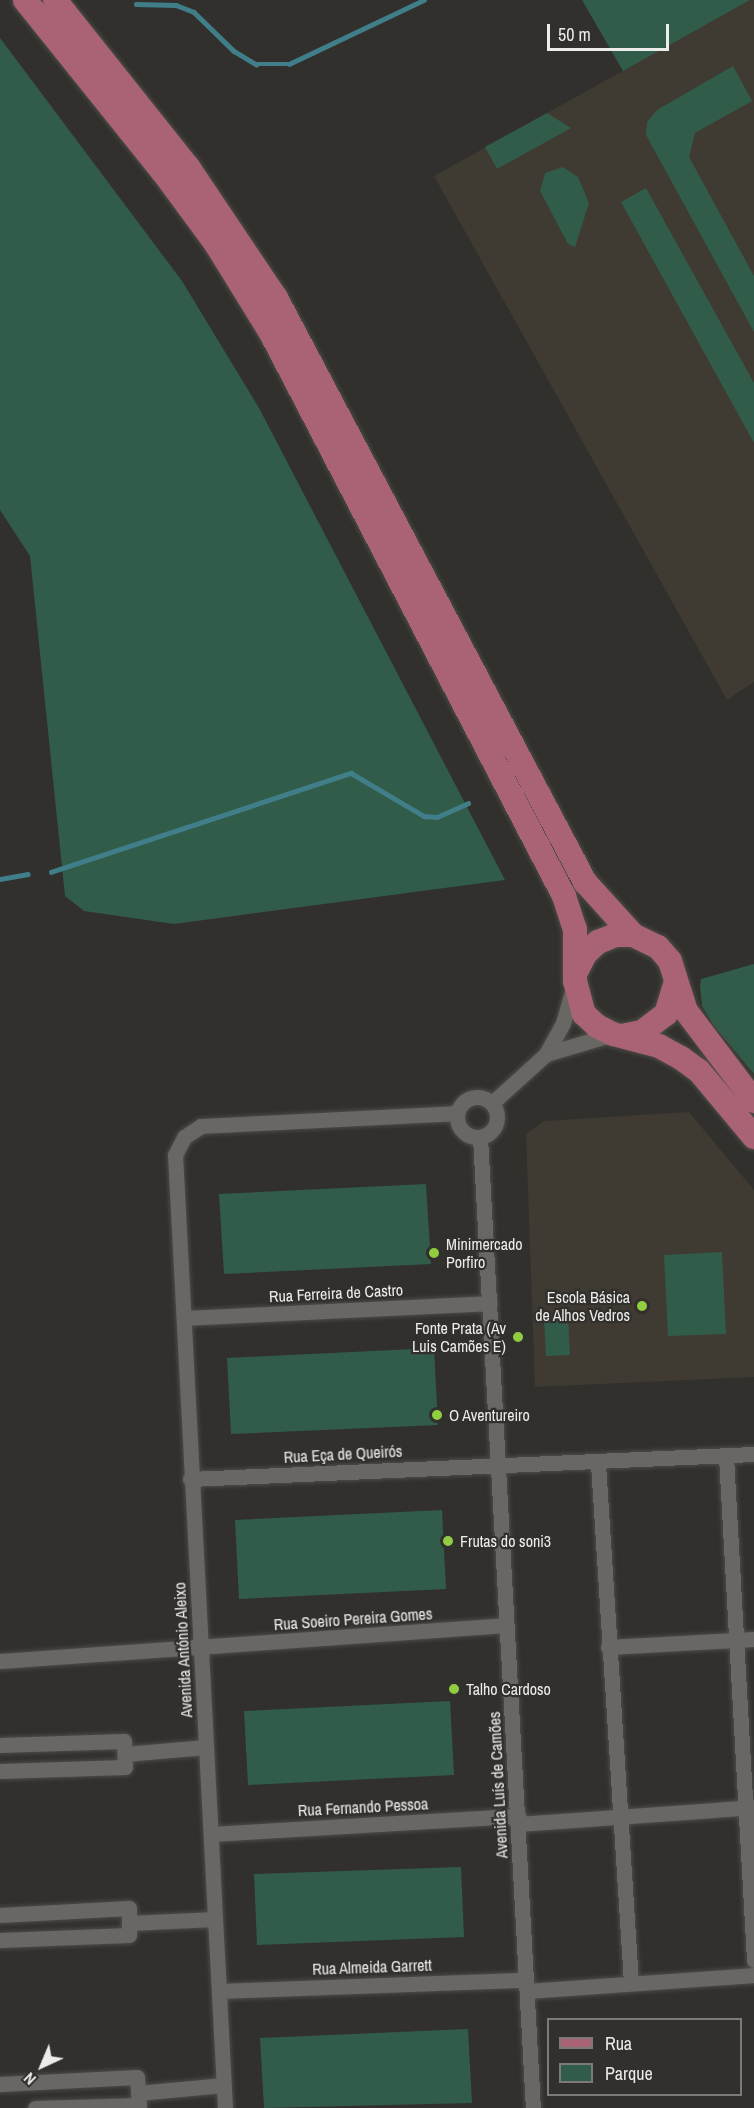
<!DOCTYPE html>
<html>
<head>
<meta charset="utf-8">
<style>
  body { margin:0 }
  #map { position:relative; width:754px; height:2108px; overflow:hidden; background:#31302d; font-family:"Archivo Narrow",sans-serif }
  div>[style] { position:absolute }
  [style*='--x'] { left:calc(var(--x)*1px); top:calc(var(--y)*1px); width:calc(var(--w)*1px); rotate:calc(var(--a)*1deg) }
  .built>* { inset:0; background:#3f3a32 }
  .green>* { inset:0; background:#325c4a }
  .stream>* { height:4.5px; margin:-2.25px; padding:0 2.25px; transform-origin:2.25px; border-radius:2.25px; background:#407e89 }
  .roads { filter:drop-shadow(0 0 2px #4c4b48) drop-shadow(0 0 2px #4c4b48) }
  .street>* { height:15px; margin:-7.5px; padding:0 7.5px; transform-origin:7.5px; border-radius:7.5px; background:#696764 }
  .street>.ring { margin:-7.5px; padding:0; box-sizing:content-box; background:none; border:15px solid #696764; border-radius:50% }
  .primary>* { height:24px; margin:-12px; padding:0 12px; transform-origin:12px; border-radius:12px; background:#a96374 }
  .dots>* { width:16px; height:16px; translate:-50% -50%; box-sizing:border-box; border:3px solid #31302d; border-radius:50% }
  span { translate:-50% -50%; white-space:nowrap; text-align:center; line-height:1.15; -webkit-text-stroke:4.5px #31302d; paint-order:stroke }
  .poi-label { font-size:16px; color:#edecea }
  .left { translate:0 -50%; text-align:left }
  .right { translate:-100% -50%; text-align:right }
  .street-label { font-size:16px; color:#edecea }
  .legend { position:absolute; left:547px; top:2018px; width:195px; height:78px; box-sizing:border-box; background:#31302d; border:2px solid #7c7b79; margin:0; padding:8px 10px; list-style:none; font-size:18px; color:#edecea }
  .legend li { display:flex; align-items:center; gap:12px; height:30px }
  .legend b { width:30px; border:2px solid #7c7b79 }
  .north { position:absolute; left:12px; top:2036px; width:60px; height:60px; -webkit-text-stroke:4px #31302d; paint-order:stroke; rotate:224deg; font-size:16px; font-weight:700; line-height:24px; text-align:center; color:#edecea }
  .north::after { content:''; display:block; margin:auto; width:21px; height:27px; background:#edecea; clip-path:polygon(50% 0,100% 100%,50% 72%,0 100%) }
  .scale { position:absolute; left:547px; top:24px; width:122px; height:27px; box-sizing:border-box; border:3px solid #edecea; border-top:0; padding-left:8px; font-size:18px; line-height:21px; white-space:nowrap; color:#edecea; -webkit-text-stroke:4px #31302d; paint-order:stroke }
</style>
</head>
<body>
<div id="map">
  <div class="built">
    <div style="clip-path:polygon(750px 0,754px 0,754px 682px,727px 700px,434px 176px)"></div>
    <div style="clip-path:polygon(689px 1112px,754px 1190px,754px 1377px,535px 1387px,526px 1134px,544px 1121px)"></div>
  </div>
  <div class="green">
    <div style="clip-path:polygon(582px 0,750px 0,623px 71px)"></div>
    <div style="clip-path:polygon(0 38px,182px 281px,259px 408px,505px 880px,174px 924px,84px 911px,65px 896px,30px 556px,0 510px)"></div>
    <div style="clip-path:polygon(733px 66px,752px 101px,695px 133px,689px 157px,754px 276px,754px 332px,646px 135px,647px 122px,657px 110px)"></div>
    <div style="clip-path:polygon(547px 113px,571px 128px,497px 169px,485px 147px)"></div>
    <div style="clip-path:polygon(563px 167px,578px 177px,589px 203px,575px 247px,568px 244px,540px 191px,545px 173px)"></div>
    <div style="clip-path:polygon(646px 188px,754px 383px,754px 443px,621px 202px)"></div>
    <div style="clip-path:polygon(754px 964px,754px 1074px,713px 1025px,702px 1006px,700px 986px,701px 979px)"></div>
    <div style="clip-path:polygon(426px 1184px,431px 1264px,224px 1274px,219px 1194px)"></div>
    <div style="clip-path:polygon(722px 1252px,726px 1334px,668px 1336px,664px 1255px)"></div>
    <div style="clip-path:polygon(568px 1318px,570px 1355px,546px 1356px,544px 1319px)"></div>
    <div style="clip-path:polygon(434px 1348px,438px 1425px,231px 1434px,227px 1358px)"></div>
    <div style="clip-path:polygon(442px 1510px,446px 1589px,239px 1599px,235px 1520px)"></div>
    <div style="clip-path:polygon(450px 1701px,454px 1775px,248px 1785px,244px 1711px)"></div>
    <div style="clip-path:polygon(461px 1867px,464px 1937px,257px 1945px,254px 1874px)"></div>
    <div style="clip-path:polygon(468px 2029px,472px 2103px,264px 2108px,260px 2038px)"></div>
  </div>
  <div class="stream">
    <div style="--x:136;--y:4;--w:40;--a:1.4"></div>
    <div style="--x:176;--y:5;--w:19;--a:21"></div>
    <div style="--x:194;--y:12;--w:56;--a:44.3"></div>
    <div style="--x:234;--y:51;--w:26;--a:31"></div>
    <div style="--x:256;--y:64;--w:33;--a:0"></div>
    <div style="--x:289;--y:64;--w:149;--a:-25.4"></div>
    <div style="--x:51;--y:872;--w:316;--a:-18.3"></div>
    <div style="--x:351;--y:773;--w:85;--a:30.5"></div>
    <div style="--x:424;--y:816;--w:13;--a:4"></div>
    <div style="--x:437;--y:817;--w:34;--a:-24"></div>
    <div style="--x:0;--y:879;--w:28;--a:-10"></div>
  </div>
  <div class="roads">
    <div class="street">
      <div style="--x:546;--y:1054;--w:35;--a:-61"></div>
      <div style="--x:563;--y:1023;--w:40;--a:-74"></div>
      <div class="ring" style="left:457px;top:1097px;width:25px;height:25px"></div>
      <div style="--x:492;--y:1103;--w:73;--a:-42.2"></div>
      <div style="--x:546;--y:1054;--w:70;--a:-16.6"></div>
      <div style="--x:480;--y:1137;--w:972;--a:86.88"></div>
      <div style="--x:184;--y:1318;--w:306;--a:-2.8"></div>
      <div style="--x:726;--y:1456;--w:505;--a:86.82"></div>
      <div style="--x:598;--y:1463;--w:521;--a:86.37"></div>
      <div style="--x:190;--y:1479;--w:565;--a:-2.54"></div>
      <div style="--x:608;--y:1647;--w:146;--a:-3.1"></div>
      <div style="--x:0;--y:1661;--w:508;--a:-4.06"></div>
      <div style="--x:0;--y:1745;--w:124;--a:-1.8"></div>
      <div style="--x:124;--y:1741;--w:26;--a:88"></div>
      <div style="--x:125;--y:1767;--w:125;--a:178.2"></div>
      <div style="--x:125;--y:1754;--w:81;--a:-4.9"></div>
      <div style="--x:518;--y:1824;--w:237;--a:-4.1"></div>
      <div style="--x:211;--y:1834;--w:308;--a:-3.4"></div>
      <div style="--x:0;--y:1915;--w:129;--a:-3.1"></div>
      <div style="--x:129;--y:1908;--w:27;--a:90"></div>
      <div style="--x:129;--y:1935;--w:129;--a:177.8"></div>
      <div style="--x:129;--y:1923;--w:86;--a:-2.7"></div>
      <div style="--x:219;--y:1991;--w:307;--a:-2.1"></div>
      <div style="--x:527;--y:1991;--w:228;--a:-4"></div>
      <div style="--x:0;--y:2084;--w:137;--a:-2.9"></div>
      <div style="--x:137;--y:2077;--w:28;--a:86"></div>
      <div style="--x:139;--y:2105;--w:104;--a:178.3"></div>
      <div style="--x:138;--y:2093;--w:86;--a:-5.3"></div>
      <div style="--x:225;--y:2108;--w:954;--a:-93"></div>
      <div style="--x:175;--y:1155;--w:20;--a:-63"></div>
      <div style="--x:184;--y:1137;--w:20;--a:-33"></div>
      <div style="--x:201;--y:1126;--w:256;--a:-2.9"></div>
    </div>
    <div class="primary">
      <div style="--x:25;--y:0;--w:221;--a:51.3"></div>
      <div style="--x:163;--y:172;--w:89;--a:53.6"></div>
      <div style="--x:216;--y:244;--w:105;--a:58.3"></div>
      <div style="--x:271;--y:333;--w:635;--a:62.51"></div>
      <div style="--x:564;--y:896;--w:35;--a:72"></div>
      <div style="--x:575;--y:929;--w:52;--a:90"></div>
      <div style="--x:575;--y:981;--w:34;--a:75"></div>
      <div style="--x:584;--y:1014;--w:18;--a:43"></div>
      <div style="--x:597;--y:1026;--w:18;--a:27"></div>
      <div style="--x:613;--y:1034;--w:48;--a:14.6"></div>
      <div style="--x:659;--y:1046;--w:25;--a:29"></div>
      <div style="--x:681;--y:1058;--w:22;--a:36"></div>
      <div style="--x:699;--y:1071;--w:86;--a:50.2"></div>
      <div style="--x:55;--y:0;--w:213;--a:51.5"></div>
      <div style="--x:188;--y:167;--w:158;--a:56.1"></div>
      <div style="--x:276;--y:298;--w:661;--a:62.12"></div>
      <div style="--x:585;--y:882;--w:72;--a:47.8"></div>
      <div style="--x:577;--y:970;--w:18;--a:-63"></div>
      <div style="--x:585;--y:954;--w:18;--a:-43"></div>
      <div style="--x:598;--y:942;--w:18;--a:-22"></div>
      <div style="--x:615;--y:935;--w:18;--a:0"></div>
      <div style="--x:633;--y:935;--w:28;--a:26"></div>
      <div style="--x:658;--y:947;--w:18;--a:49"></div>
      <div style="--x:670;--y:961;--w:52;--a:72.3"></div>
      <div style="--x:686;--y:1011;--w:113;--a:52.9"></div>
      <div style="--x:626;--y:1035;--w:16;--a:-11"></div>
      <div style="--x:642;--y:1032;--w:30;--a:-37"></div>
      <div style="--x:666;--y:1014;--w:30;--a:-73"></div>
    </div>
  </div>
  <div class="dots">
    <div style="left:434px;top:1253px;background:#91cd40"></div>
    <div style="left:642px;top:1306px;background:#91cd40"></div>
    <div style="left:518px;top:1337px;background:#91cd40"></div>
    <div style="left:437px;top:1415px;background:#91cd40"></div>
    <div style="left:448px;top:1541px;background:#91cd40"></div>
    <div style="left:454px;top:1689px;background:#91cd40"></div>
  </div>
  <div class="poi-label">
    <span class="left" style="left:446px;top:1253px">Minimercado<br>Porfiro</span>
    <span class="right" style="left:630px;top:1306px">Escola Básica<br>de Alhos Vedros</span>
    <span class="right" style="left:506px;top:1337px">Fonte Prata (Av<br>Luis Camões E)</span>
    <span class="left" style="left:449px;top:1415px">O Aventureiro</span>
    <span class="left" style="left:460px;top:1541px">Frutas do soni3</span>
    <span class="left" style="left:466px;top:1689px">Talho Cardoso</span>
  </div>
  <div class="street-label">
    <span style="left:336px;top:1293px;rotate:-3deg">Rua Ferreira de Castro</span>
    <span style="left:343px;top:1454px;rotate:-3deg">Rua Eça de Queirós</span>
    <span style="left:353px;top:1619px;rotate:-4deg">Rua Soeiro Pereira Gomes</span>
    <span style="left:183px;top:1650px;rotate:-93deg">Avenida António Aleixo</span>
    <span style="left:498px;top:1785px;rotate:-93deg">Avenida Luís de Camões</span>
    <span style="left:363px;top:1807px;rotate:-3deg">Rua Fernando Pessoa</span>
    <span style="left:372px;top:1967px;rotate:-2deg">Rua Almeida Garrett</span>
  </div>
  <ul class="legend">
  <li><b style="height:8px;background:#a96374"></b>Rua</li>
  <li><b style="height:16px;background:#325c4a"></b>Parque</li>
  </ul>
  <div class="north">N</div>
  <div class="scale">50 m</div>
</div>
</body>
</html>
